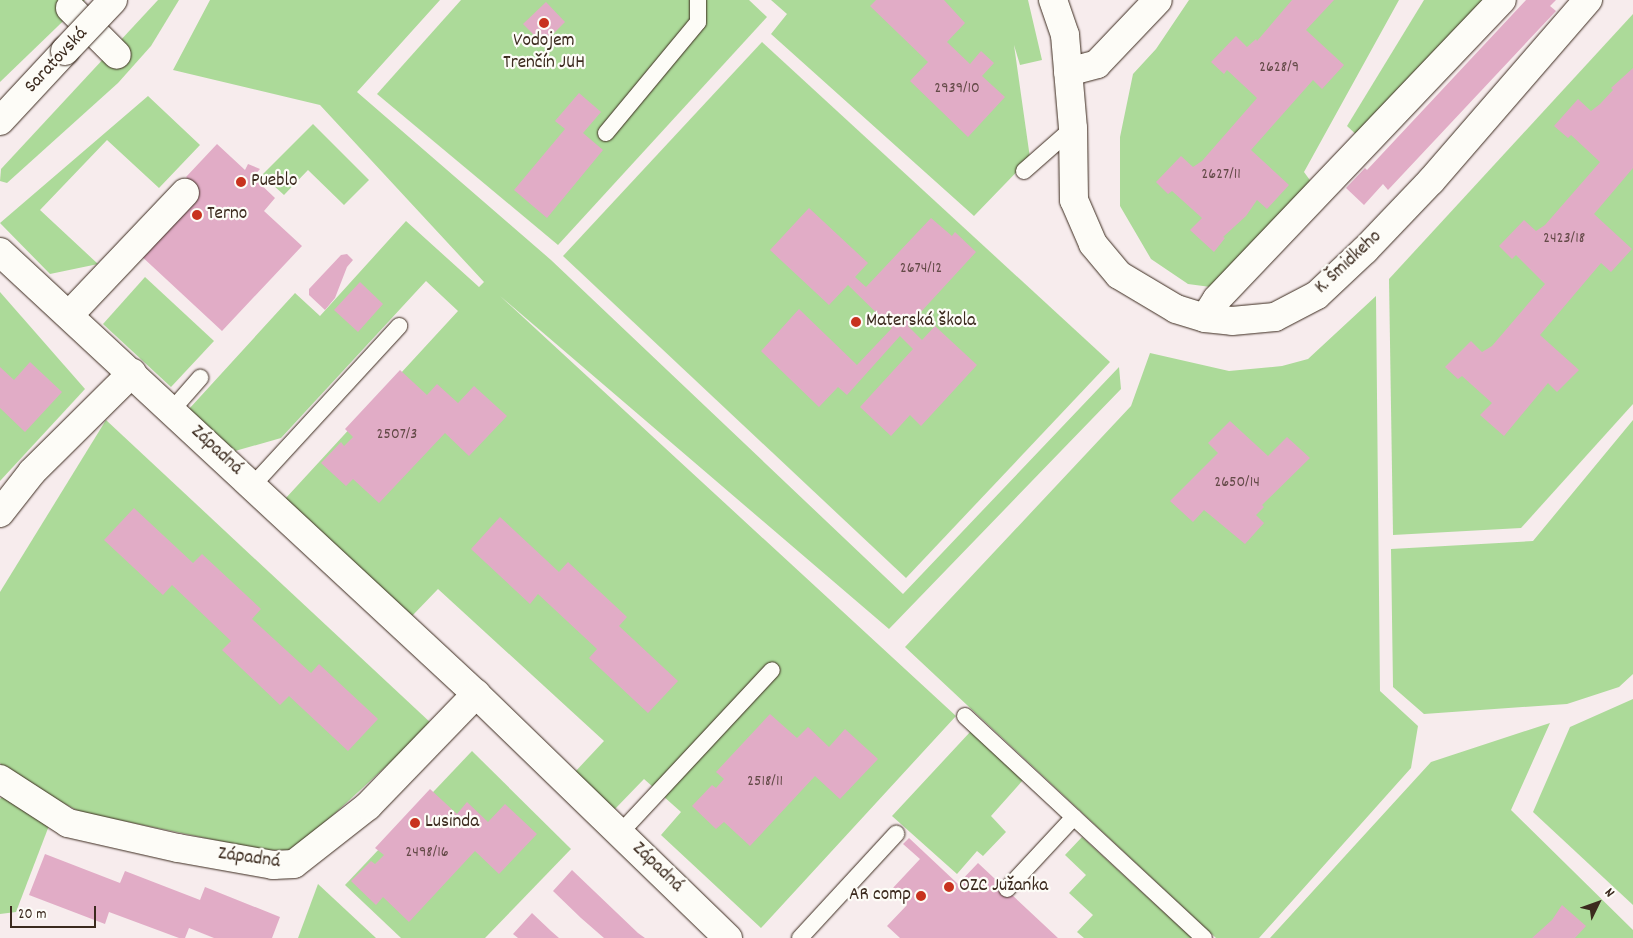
<!DOCTYPE html>
<html>
<head>
<meta charset="utf-8">
<style>
  body { margin:0 }
  #map { position:relative; width:1633px; height:938px; overflow:hidden; background:#f7eced; font-family:Dekko,sans-serif }
  div>[style] { position:absolute }
  [style*='--x'] { left:calc(var(--x)*1px); top:calc(var(--y)*1px); width:calc(var(--w)*1px); rotate:calc(var(--a)*1deg) }
  .green>* { inset:0; background:#acda99 }
  .building>* { inset:0; background:#e1acc6 }
  .roads { filter:drop-shadow(0 0 1px #3b2a1e) drop-shadow(0 0 1px #3b2a1e) }
  .lane>* { height:16px; margin:-8px; padding:0 8px; transform-origin:8px; border-radius:8px; background:#fdfcf7 }
  .street>* { height:28px; margin:-14px; padding:0 14px; transform-origin:14px; border-radius:14px; background:#fdfcf7 }
  .bridges { filter:drop-shadow(0 0 1px #3b2a1e) drop-shadow(0 0 1px #3b2a1e) }
  .street-bridge>* { height:28px; margin:-14px; padding:0 14px; transform-origin:14px; border-radius:14px; background:#fdfcf7 }
  .dots>* { width:14px; height:14px; translate:-50% -50%; box-sizing:border-box; border:2px solid #fdfcf7; border-radius:50% }
  span { translate:-50% -50%; white-space:nowrap; text-align:center; line-height:1.15; -webkit-text-stroke:4.5px #fdfcf7; paint-order:stroke }
  .number-label { font-size:16px; color:#644a48 }
  .number-label span { -webkit-text-stroke-width:0 }
  .poi-label { font-size:19px; color:#3b2a1e }
  .left { translate:0 -50%; text-align:left }
  .right { translate:-100% -50%; text-align:right }
  .street-label { font-size:19px; color:#3b2a1e }
  .north { position:absolute; left:1573px; top:878px; width:50px; height:50px; -webkit-text-stroke:4px #fdfcf7; paint-order:stroke; rotate:48deg; font-size:14px; font-weight:700; line-height:20px; text-align:center; color:#3b2a1e }
  .north::after { content:''; display:block; margin:auto; width:18px; height:22px; background:#3b2a1e; clip-path:polygon(50% 0,100% 100%,50% 72%,0 100%) }
  .scale { position:absolute; left:10px; top:906px; width:86px; height:22px; box-sizing:border-box; border:2px solid #3b2a1e; border-top:0; padding-left:6px; font-size:15px; line-height:18px; white-space:nowrap; color:#3b2a1e; -webkit-text-stroke:4px #fdfcf7; paint-order:stroke }
</style>
</head>
<body>
<div id="map">
  <div class="green">
    <div style="clip-path:polygon(0 0,85px 0,0 82px)"></div>
    <div style="clip-path:polygon(158px 0,179px 0,151px 46px,118px 83px,7px 183px,0 181px,1px 169px)"></div>
    <div style="clip-path:polygon(210px 0,440px 0,357px 92px,551px 260px,903px 594px,1119px 367px,1121px 389px,889px 629px,500px 296px,956px 716px,761px 928px,661px 835px,681px 812px,644px 779px,613px 811px,574px 773px,604px 741px,438px 589px,412px 616px,285px 499px,458px 311px,426px 281px,281px 438px,235px 451px,189px 409px,295px 293px,320px 316px,406px 221px,479px 287px,484px 282px,320px 105px,173px 70px)"></div>
    <div style="clip-path:polygon(461px 0,749px 0,767px 17px,558px 245px,377px 94px)"></div>
    <div style="clip-path:polygon(771px 0,1028px 0,1042px 60px,1020px 65px,1014px 45px,1030px 158px,974px 216px,771px 34px,787px 14px)"></div>
    <div style="clip-path:polygon(1189px 0,1399px 0,1304px 172px,1312px 183px,1218px 288px,1188px 284px,1151px 259px,1120px 206px,1120px 137px,1133px 74px,1156px 49px)"></div>
    <div style="clip-path:polygon(1424px 0,1495px 0,1360px 138px,1347px 126px)"></div>
    <div style="clip-path:polygon(1633px 14px,1633px 404px,1521px 528px,1393px 535px,1389px 279px)"></div>
    <div style="clip-path:polygon(762px 42px,1110px 362px,906px 578px,563px 256px)"></div>
    <div style="clip-path:polygon(148px 96px,200px 145px,159px 188px,107px 140px,40px 210px,98px 264px,50px 274px,0 223px)"></div>
    <div style="clip-path:polygon(313px 124px,369px 180px,344px 205px,308px 170px,284px 195px,262px 175px)"></div>
    <div style="clip-path:polygon(145px 277px,214px 341px,171px 387px,103px 324px)"></div>
    <div style="clip-path:polygon(0 292px,85px 389px,0 481px)"></div>
    <div style="clip-path:polygon(1376px 296px,1380px 691px,1418px 726px,1411px 768px,1259px 938px,1216px 938px,905px 647px,1131px 406px,1150px 353px,1229px 371px,1282px 366px,1308px 359px)"></div>
    <div style="clip-path:polygon(106px 420px,432px 724px,319px 828px,289px 850px,263px 850px,80px 812px,7px 773px,0 763px,0 592px)"></div>
    <div style="clip-path:polygon(1633px 420px,1633px 674px,1619px 687px,1567px 704px,1424px 714px,1393px 687px,1391px 549px,1533px 541px)"></div>
    <div style="clip-path:polygon(1633px 699px,1633px 905px,1533px 812px,1570px 727px)"></div>
    <div style="clip-path:polygon(1550px 723px,1511px 810px,1633px 930px,1633px 938px,1270px 938px,1431px 762px)"></div>
    <div style="clip-path:polygon(971px 731px,1023px 780px,991px 816px,1006px 832px,983px 856px,977px 851px,957px 874px,892px 816px)"></div>
    <div style="clip-path:polygon(472px 751px,571px 849px,485px 938px,401px 938px,345px 885px)"></div>
    <div style="clip-path:polygon(6px 793px,50px 823px,16px 912px,0 914px,0 799px)"></div>
    <div style="clip-path:polygon(1082px 837px,1192px 938px,1084px 938px,1077px 932px,1093px 915px,1069px 893px,1086px 875px,1065px 855px)"></div>
    <div style="clip-path:polygon(318px 884px,376px 938px,298px 938px)"></div>
  </div>
  <div class="building">
    <div style="clip-path:polygon(876px 0,944px 0,965px 23px,947px 42px,970px 64px,981px 51px,994px 63px,982px 76px,1005px 97px,968px 137px,910px 81px,928px 62px,870px 6px)"></div>
    <div style="clip-path:polygon(1292px 0,1334px 0,1306px 30px,1344px 65px,1322px 89px,1313px 80px,1251px 150px,1289px 185px,1267px 209px,1257px 200px,1246px 216px,1223px 237px,1225px 238px,1214px 252px,1190px 230px,1202px 218px,1172px 191px,1168px 194px,1156px 182px,1181px 156px,1193px 167px,1202px 161px,1257px 98px,1227px 70px,1224px 74px,1211px 62px,1236px 36px,1247px 47px,1256px 39px,1257px 41px)"></div>
    <div style="clip-path:polygon(1526px 0,1556px 0,1550px 6px,1556px 11px,1388px 190px,1383px 184px,1364px 205px,1346px 188px,1365px 168px,1367px 170px)"></div>
    <div style="clip-path:polygon(546px 2px,565px 22px,543px 44px,523px 24px)"></div>
    <div style="clip-path:polygon(1633px 68px,1633px 168px,1594px 214px,1632px 249px,1611px 272px,1601px 263px,1540px 335px,1579px 370px,1557px 392px,1548px 383px,1504px 436px,1480px 415px,1492px 403px,1462px 376px,1458px 379px,1445px 367px,1471px 341px,1482px 352px,1492px 346px,1545px 284px,1516px 255px,1512px 259px,1499px 246px,1524px 220px,1536px 231px,1545px 225px,1600px 162px,1571px 135px,1568px 138px,1554px 126px,1578px 99px,1591px 111px,1600px 104px,1613px 90px,1611px 88px)"></div>
    <div style="clip-path:polygon(579px 93px,601px 112px,583px 133px,603px 150px,547px 218px,514px 190px,565px 129px,555px 121px)"></div>
    <div style="clip-path:polygon(217px 144px,245px 170px,248px 164px,260px 169px,253px 177px,275px 198px,264px 211px,302px 246px,222px 331px,138px 253px,198px 188px,186px 177px)"></div>
    <div style="clip-path:polygon(809px 208px,868px 263px,855px 277px,866px 287px,931px 218px,952px 236px,955px 232px,976px 252px,908px 326px,922px 340px,935px 326px,977px 365px,921px 426px,910px 415px,891px 436px,860px 407px,913px 349px,900px 336px,847px 395px,838px 387px,819px 407px,761px 351px,799px 309px,857px 365px,892px 328px,848px 285px,829px 305px,770px 250px)"></div>
    <div style="clip-path:polygon(347px 254px,353px 260px,347px 267px,335px 298px,325px 310px,309px 295px,309px 289px,341px 255px)"></div>
    <div style="clip-path:polygon(360px 282px,383px 304px,358px 332px,334px 310px)"></div>
    <div style="clip-path:polygon(30px 362px,62px 392px,25px 432px,0 408px,0 367px,14px 380px)"></div>
    <div style="clip-path:polygon(400px 370px,427px 395px,437px 384px,458px 403px,474px 386px,507px 416px,469px 456px,445px 433px,379px 503px,353px 479px,346px 486px,321px 463px,341px 442px,344px 446px,353px 437px,345px 429px)"></div>
    <div style="clip-path:polygon(1230px 421px,1268px 456px,1287px 437px,1310px 458px,1262px 505px,1264px 507px,1256px 515px,1264px 523px,1245px 544px,1204px 510px,1193px 522px,1170px 501px,1218px 453px,1208px 443px)"></div>
    <div style="clip-path:polygon(134px 508px,193px 563px,202px 554px,261px 609px,252px 619px,311px 673px,319px 664px,378px 719px,348px 751px,289px 696px,280px 705px,222px 650px,231px 641px,172px 585px,163px 595px,104px 540px)"></div>
    <div style="clip-path:polygon(500px 517px,559px 572px,568px 562px,627px 617px,619px 626px,678px 681px,648px 713px,589px 658px,597px 649px,538px 594px,530px 604px,471px 549px)"></div>
    <div style="clip-path:polygon(770px 714px,797px 738px,808px 727px,829px 747px,845px 729px,878px 759px,840px 799px,815px 776px,750px 846px,724px 822px,716px 829px,692px 806px,712px 785px,716px 788px,724px 779px,716px 772px)"></div>
    <div style="clip-path:polygon(430px 789px,457px 814px,467px 802px,488px 822px,505px 804px,537px 834px,499px 874px,475px 851px,409px 922px,383px 897px,376px 905px,351px 881px,371px 861px,375px 864px,384px 855px,375px 848px)"></div>
    <div style="clip-path:polygon(909px 838px,958px 884px,978px 863px,1058px 938px,900px 938px,887px 926px,907px 905px,891px 890px,920px 859px,903px 844px)"></div>
    <div style="clip-path:polygon(45px 854px,120px 883px,125px 871px,200px 900px,205px 887px,280px 917px,272px 938px,214px 938px,189px 928px,185px 938px,179px 938px,109px 912px,105px 924px,29px 895px)"></div>
    <div style="clip-path:polygon(572px 870px,638px 933px,645px 938px,604px 938px,581px 918px,553px 891px)"></div>
    <div style="clip-path:polygon(1562px 905px,1586px 926px,1575px 938px,1532px 938px,1552px 920px)"></div>
    <div style="clip-path:polygon(532px 913px,551px 931px,559px 938px,518px 938px,513px 934px)"></div>
  </div>
  <div class="roads">
    <div class="lane">
      <div style="--x:606;--y:133;--w:144;--a:-50.3"></div>
      <div style="--x:698;--y:22;--w:22;--a:-90"></div>
      <div style="--x:1024;--y:171;--w:65;--a:-41.3"></div>
      <div style="--x:172;--y:410;--w:43;--a:-48.8"></div>
      <div style="--x:253;--y:485;--w:216;--a:-47.4"></div>
      <div style="--x:965;--y:716;--w:326;--a:42.9"></div>
      <div style="--x:621;--y:832;--w:221;--a:-47"></div>
      <div style="--x:1007;--y:889;--w:98;--a:-47.1"></div>
      <div style="--x:800;--y:938;--w:142;--a:-47.3"></div>
    </div>
    <div class="street">
      <div style="--x:1053;--y:0;--w:37;--a:71"></div>
      <div style="--x:1065;--y:35;--w:93;--a:85.1"></div>
      <div style="--x:1073;--y:128;--w:72;--a:89.2"></div>
      <div style="--x:1074;--y:200;--w:48;--a:66.6"></div>
      <div style="--x:1093;--y:244;--w:40;--a:50"></div>
      <div style="--x:1119;--y:275;--w:66;--a:30.8"></div>
      <div style="--x:1176;--y:309;--w:30;--a:17"></div>
      <div style="--x:1205;--y:318;--w:27;--a:6"></div>
      <div style="--x:1232;--y:321;--w:43;--a:-5.3"></div>
      <div style="--x:1275;--y:317;--w:47;--a:-27.6"></div>
      <div style="--x:1317;--y:295;--w:66;--a:-43.2"></div>
      <div style="--x:1365;--y:250;--w:95;--a:-46.3"></div>
      <div style="--x:1431;--y:181;--w:240;--a:-49.1"></div>
      <div style="--x:70;--y:8;--w:66;--a:45"></div>
      <div style="--x:1068;--y:72;--w:30;--a:-15"></div>
      <div style="--x:1097;--y:64;--w:88;--a:-46.4"></div>
      <div style="--x:0;--y:121;--w:96;--a:-47.1"></div>
      <div style="--x:0;--y:252;--w:650;--a:42.88"></div>
      <div style="--x:476;--y:694;--w:351;--a:44.1"></div>
      <div style="--x:70;--y:314;--w:167;--a:-46.5"></div>
      <div style="--x:1205;--y:318;--w:22;--a:-58"></div>
      <div style="--x:1217;--y:299;--w:413;--a:-46.4"></div>
      <div style="--x:0;--y:513;--w:52;--a:-52"></div>
      <div style="--x:32;--y:472;--w:141;--a:-44.7"></div>
      <div style="--x:0;--y:779;--w:81;--a:32.9"></div>
      <div style="--x:68;--y:823;--w:113;--a:12.8"></div>
      <div style="--x:178;--y:848;--w:97;--a:10.1"></div>
      <div style="--x:273;--y:865;--w:21;--a:-3"></div>
      <div style="--x:294;--y:864;--w:94;--a:-38.1"></div>
      <div style="--x:368;--y:806;--w:156;--a:-46"></div>
    </div>
  </div>
  <div class="bridges">
    <div class="street-bridge">
      <div style="--x:65;--y:51;--w:70;--a:-46.7"></div>
    </div>
  </div>
  <div class="dots">
    <div style="left:544px;top:23px;background:#c8321e"></div>
    <div style="left:241px;top:182px;background:#c8321e"></div>
    <div style="left:197px;top:215px;background:#c8321e"></div>
    <div style="left:856px;top:322px;background:#c8321e"></div>
    <div style="left:415px;top:823px;background:#c8321e"></div>
    <div style="left:949px;top:887px;background:#c8321e"></div>
    <div style="left:921px;top:896px;background:#c8321e"></div>
  </div>
  <div class="number-label">
    <span style="left:1279px;top:68px">2628/9</span>
    <span style="left:957px;top:89px">2939/10</span>
    <span style="left:1221px;top:175px">2627/11</span>
    <span style="left:1564px;top:239px">2423/18</span>
    <span style="left:921px;top:269px">2674/12</span>
    <span style="left:397px;top:435px">2507/3</span>
    <span style="left:1237px;top:483px">2650/14</span>
    <span style="left:765px;top:782px">2518/11</span>
    <span style="left:427px;top:853px">2498/16</span>
  </div>
  <div class="poi-label">
    <span style="left:544px;top:53px">Vodojem<br>Trenčín JUH</span>
    <span class="left" style="left:251px;top:182px">Pueblo</span>
    <span class="left" style="left:207px;top:215px">Terno</span>
    <span class="left" style="left:866px;top:322px">Materská škola</span>
    <span class="left" style="left:425px;top:823px">Lusinda</span>
    <span class="left" style="left:959px;top:887px">OZC Južanka</span>
    <span class="right" style="left:911px;top:896px">AR comp</span>
  </div>
  <div class="street-label">
    <span style="left:57px;top:61px;rotate:-47deg">Saratovská</span>
    <span style="left:1349px;top:263px;rotate:-43deg">K. Šmidkeho</span>
    <span style="left:216px;top:451px;rotate:43deg">Západná</span>
    <span style="left:249px;top:859px;rotate:8deg">Západná</span>
    <span style="left:657px;top:868px;rotate:44deg">Západná</span>
  </div>
  <div class="north">N</div>
  <div class="scale">20 m</div>
</div>
</body>
</html>
